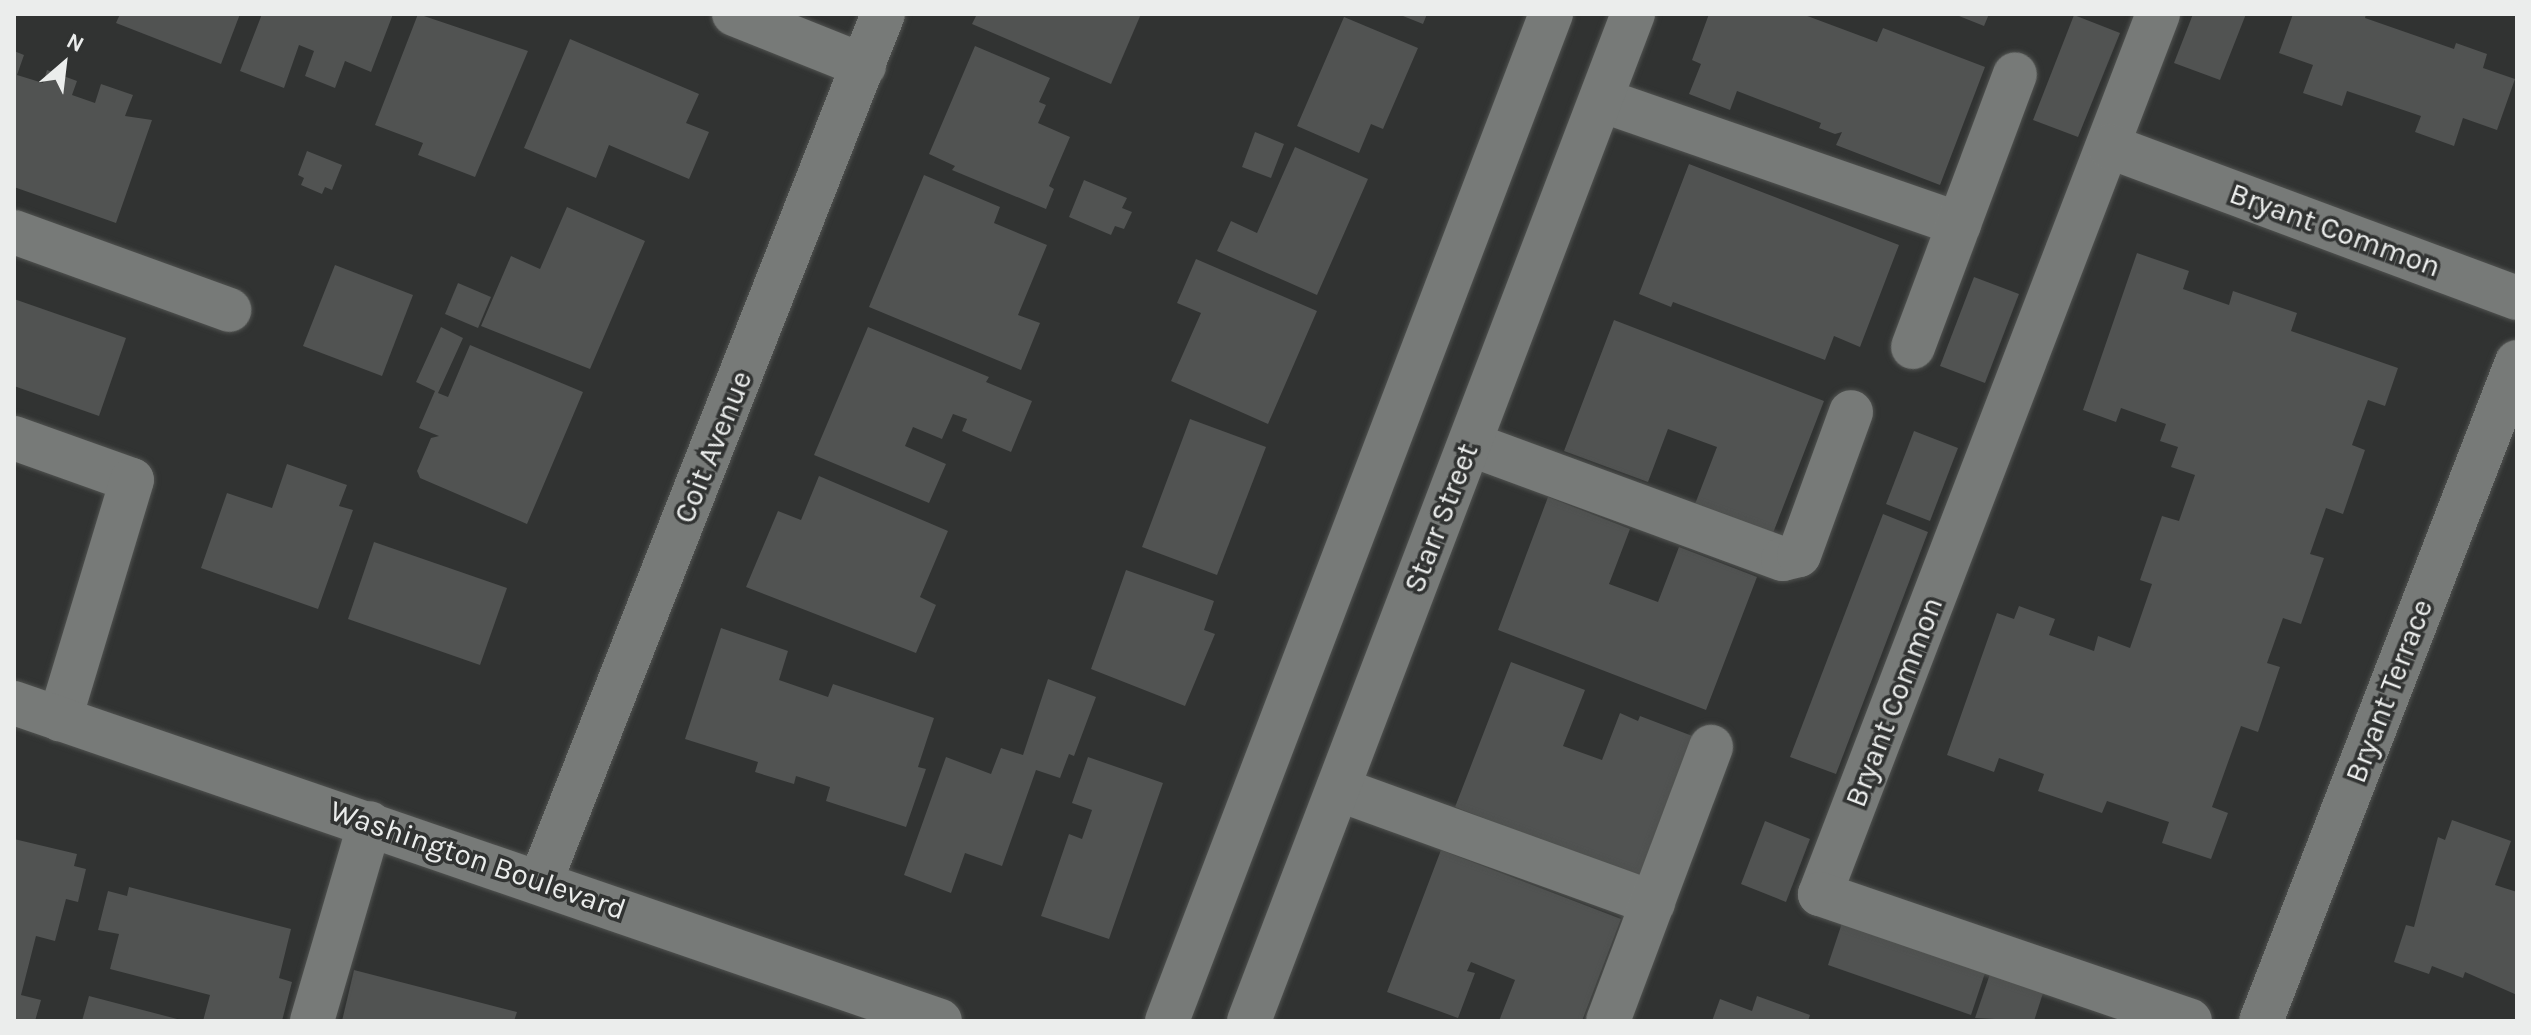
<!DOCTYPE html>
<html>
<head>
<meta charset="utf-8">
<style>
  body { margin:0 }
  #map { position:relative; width:2531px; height:1035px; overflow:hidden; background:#313332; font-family:Karla,sans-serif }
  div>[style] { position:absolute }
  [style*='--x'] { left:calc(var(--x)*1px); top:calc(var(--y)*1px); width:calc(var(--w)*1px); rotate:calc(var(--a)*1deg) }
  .building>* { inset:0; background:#515352 }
  .roads { filter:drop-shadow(0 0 2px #505250) drop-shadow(0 0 2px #505250) }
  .minor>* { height:44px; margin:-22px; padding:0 22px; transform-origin:22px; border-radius:22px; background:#777a78 }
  span { translate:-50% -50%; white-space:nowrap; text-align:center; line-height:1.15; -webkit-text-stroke:7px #313332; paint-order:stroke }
  .street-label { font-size:30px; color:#ebedec }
  .frame { position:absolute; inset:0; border:16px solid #ebedec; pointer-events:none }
  .north { position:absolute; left:24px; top:24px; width:80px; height:80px; -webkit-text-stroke:6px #313332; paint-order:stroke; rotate:28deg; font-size:22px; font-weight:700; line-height:32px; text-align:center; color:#ebedec }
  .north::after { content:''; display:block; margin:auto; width:28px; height:36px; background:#ebedec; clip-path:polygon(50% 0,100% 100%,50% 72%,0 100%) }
</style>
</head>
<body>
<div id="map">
  <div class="building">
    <div style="clip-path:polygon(120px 14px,240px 14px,221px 64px,116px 23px)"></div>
    <div style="clip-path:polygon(262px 14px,393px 14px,371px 72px,345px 61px,335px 88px,305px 76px,314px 51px,299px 45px,284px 88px,240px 71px)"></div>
    <div style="clip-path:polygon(418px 14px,528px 51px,475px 177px,418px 155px,423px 143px,375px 125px)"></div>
    <div style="clip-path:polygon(977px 14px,1141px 14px,1111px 84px,972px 24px)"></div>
    <div style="clip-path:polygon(1398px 14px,1427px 14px,1423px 24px)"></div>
    <div style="clip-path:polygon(1709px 14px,1802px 14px,1877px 42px,1883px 28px,1985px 67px,1940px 185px,1836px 145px,1842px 132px,1835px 134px,1819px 128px,1821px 123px,1737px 91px,1730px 110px,1689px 94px,1701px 64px,1692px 60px)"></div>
    <div style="clip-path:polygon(1954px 14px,1989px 14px,1984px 26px)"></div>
    <div style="clip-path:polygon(2193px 14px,2246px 14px,2220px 80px,2174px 63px)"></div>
    <div style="clip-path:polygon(2293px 14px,2366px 14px,2365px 18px,2454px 49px,2456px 43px,2487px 54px,2483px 68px,2515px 79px,2497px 130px,2463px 118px,2454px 146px,2415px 132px,2421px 116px,2347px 91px,2342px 106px,2303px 93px,2313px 65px,2279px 53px)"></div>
    <div style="clip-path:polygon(2074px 15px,2120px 33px,2078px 137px,2033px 120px)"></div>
    <div style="clip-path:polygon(1344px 17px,1418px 48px,1383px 129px,1371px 124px,1359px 153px,1297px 126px)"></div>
    <div style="clip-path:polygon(570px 39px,699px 94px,686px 123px,709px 132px,689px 179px,609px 145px,596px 178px,524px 148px)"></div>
    <div style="clip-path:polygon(975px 46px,1050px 78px,1039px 102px,1046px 105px,1038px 123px,1070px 137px,1049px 186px,1054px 189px,1046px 209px,952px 170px,955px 166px,929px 154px)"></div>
    <div style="clip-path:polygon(14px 51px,24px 55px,17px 75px,43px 83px,47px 70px,77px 81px,72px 95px,95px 103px,101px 84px,133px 95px,125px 116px,152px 120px,116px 223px,14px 187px)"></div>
    <div style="clip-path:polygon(1255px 132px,1284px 144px,1271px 178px,1242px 167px)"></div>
    <div style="clip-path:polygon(1295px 147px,1368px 179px,1317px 295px,1217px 251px,1231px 221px,1257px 233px)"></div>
    <div style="clip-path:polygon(307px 151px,342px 165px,332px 190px,325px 187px,322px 194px,301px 185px,304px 178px,298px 175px)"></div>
    <div style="clip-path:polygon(1689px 164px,1899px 245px,1860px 347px,1834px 336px,1825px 360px,1673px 302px,1671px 307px,1639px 294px)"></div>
    <div style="clip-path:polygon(924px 175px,1000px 207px,994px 223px,1047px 245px,1018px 315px,1040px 323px,1021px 370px,869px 307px)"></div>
    <div style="clip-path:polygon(1084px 180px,1127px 198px,1122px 208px,1132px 212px,1124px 229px,1115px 226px,1111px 235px,1069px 217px)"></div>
    <div style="clip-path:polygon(567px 207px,645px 241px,590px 369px,481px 326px,511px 256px,540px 269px)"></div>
    <div style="clip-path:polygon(2137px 253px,2189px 271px,2183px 289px,2229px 305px,2233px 291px,2297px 313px,2291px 331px,2398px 368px,2385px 406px,2368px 400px,2352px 445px,2365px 450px,2343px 514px,2326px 508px,2310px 554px,2324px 558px,2301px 624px,2283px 618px,2267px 663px,2280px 667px,2258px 732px,2241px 726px,2212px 807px,2228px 813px,2211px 859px,2162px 843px,2169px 822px,2107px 801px,2102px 813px,2038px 791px,2044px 774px,1999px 758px,1994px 772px,1947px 755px,1997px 613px,2014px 619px,2019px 606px,2055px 619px,2049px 635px,2094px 651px,2098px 636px,2130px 648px,2152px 584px,2140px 580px,2162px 516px,2179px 521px,2195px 475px,2171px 467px,2178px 447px,2160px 441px,2166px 424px,2121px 408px,2116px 422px,2083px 410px)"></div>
    <div style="clip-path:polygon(1196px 259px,1317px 311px,1268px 424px,1171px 381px,1201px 313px,1177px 303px)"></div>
    <div style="clip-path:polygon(335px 265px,413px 295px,382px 376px,303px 346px)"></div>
    <div style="clip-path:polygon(1974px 277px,2019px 294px,1985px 383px,1940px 366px)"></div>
    <div style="clip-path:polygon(458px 283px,491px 297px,478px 328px,445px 314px)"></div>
    <div style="clip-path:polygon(14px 299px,126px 338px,99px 416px,14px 386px)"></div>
    <div style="clip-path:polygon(1614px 320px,1824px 401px,1773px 533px,1695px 504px,1717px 447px,1668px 429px,1648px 482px,1564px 451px)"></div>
    <div style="clip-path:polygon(441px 327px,463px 338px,438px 393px,448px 397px,470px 345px,583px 392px,527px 524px,420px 478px,417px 471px,431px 438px,439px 436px,419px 428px,435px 391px,416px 382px)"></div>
    <div style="clip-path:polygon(868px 327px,989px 377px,986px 382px,1032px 401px,1011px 452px,962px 431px,967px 419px,953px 414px,942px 439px,913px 427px,905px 446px,946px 464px,929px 503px,814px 455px)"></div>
    <div style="clip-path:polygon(1190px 419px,1266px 447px,1217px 575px,1142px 547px)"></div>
    <div style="clip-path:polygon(1914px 431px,1958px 448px,1930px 521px,1886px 504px)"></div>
    <div style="clip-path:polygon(287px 464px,347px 485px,339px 506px,353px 510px,318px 609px,201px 568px,227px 493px,272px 508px)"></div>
    <div style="clip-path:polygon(819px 476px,948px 531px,920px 597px,936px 605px,916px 653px,746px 587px,778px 511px,801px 520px)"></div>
    <div style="clip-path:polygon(1548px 497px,1630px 529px,1609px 584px,1658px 602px,1679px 547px,1757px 577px,1706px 710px,1498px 630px)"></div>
    <div style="clip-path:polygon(1883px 514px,1928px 532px,1836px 774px,1790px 757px)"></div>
    <div style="clip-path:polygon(374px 542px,507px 588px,480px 665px,348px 619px)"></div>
    <div style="clip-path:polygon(1126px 570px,1214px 601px,1204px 630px,1215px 634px,1185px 706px,1091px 669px)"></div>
    <div style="clip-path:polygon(721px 628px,788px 651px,779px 680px,828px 697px,833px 684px,934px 718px,918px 767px,926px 769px,906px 827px,826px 801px,830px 787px,796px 776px,794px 784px,755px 772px,758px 762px,685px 739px)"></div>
    <div style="clip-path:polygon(1511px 662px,1585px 690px,1563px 746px,1602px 760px,1620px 713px,1638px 721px,1640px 716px,1695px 737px,1641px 879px,1455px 807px)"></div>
    <div style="clip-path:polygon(1048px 679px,1096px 697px,1074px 756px,1069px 754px,1060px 778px,1036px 770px,1002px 866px,965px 853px,951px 893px,904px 875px,946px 757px,991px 774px,1001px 748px,1023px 755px)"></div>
    <div style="clip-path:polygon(1088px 757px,1163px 783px,1109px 939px,1041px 916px,1069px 834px,1082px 839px,1092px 810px,1072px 803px)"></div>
    <div style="clip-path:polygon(2452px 820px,2511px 841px,2495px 885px,2517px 892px,2517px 995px,2465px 972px,2463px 978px,2432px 966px,2429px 974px,2394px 962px,2406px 925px,2414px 927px,2438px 837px,2445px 840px)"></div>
    <div style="clip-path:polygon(1765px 821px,1810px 839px,1786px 902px,1741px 884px)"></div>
    <div style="clip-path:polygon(14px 839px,77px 854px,74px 866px,86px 869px,78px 902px,66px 899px,55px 941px,36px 936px,21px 995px,41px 1000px,35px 1021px,14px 1021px)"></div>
    <div style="clip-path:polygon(1441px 850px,1621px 919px,1582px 1021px,1499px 1021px,1515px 980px,1471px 962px,1467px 971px,1475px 973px,1458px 1018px,1387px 992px)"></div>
    <div style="clip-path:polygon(129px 887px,291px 929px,279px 978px,292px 982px,282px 1021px,203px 1021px,210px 995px,110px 969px,119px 934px,98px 930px,108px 891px,127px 896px)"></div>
    <div style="clip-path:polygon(1842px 923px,1985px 973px,1971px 1015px,1828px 965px)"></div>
    <div style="clip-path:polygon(354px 970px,517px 1012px,514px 1021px,342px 1021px)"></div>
    <div style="clip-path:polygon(1990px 974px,2043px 993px,2034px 1021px,1975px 1018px)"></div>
    <div style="clip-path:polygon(89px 996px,181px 1020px,181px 1021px,82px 1021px)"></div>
    <div style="clip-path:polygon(1757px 996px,1810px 1015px,1808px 1021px,1712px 1021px,1720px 999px,1752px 1011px)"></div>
  </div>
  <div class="roads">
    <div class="minor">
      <div style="--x:734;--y:14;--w:140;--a:21.8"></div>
      <div style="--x:2158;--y:14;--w:943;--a:111.01"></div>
      <div style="--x:1820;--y:894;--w:391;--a:18.9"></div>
      <div style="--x:1601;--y:100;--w:379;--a:19.1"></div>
      <div style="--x:2108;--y:146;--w:436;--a:20.4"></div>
      <div style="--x:14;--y:232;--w:229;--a:19.9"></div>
      <div style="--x:1913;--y:347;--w:291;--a:-69.5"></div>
      <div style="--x:14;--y:438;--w:125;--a:19.6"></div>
      <div style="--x:132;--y:480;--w:250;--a:106.8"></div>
      <div style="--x:1470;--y:444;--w:333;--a:20.2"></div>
      <div style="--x:1783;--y:559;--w:16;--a:-14"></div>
      <div style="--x:1799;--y:555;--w:152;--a:-70"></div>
      <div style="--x:14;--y:703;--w:979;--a:18.95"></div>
      <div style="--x:1338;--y:789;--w:335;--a:19.9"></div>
      <div style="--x:541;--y:880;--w:931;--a:-68.45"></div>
      <div style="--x:312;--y:1021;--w:206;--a:-73.7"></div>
      <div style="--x:1167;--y:1021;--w:1078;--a:-69.13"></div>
      <div style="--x:1249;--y:1021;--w:1078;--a:-69.13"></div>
      <div style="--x:1608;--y:1021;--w:293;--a:-69.4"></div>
      <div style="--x:2261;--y:1021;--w:707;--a:-68.77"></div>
    </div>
  </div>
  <div class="street-label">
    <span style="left:2335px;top:230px;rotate:20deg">Bryant Common</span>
    <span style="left:713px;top:447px;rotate:-68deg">Coit Avenue</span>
    <span style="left:1441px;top:518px;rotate:-69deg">Starr Street</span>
    <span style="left:2389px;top:691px;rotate:-69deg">Bryant Terrace</span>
    <span style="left:1894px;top:702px;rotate:-69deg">Bryant Common</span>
    <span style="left:478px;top:860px;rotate:19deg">Washington Boulevard</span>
  </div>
  <div class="frame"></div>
  <div class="north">N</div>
</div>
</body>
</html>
